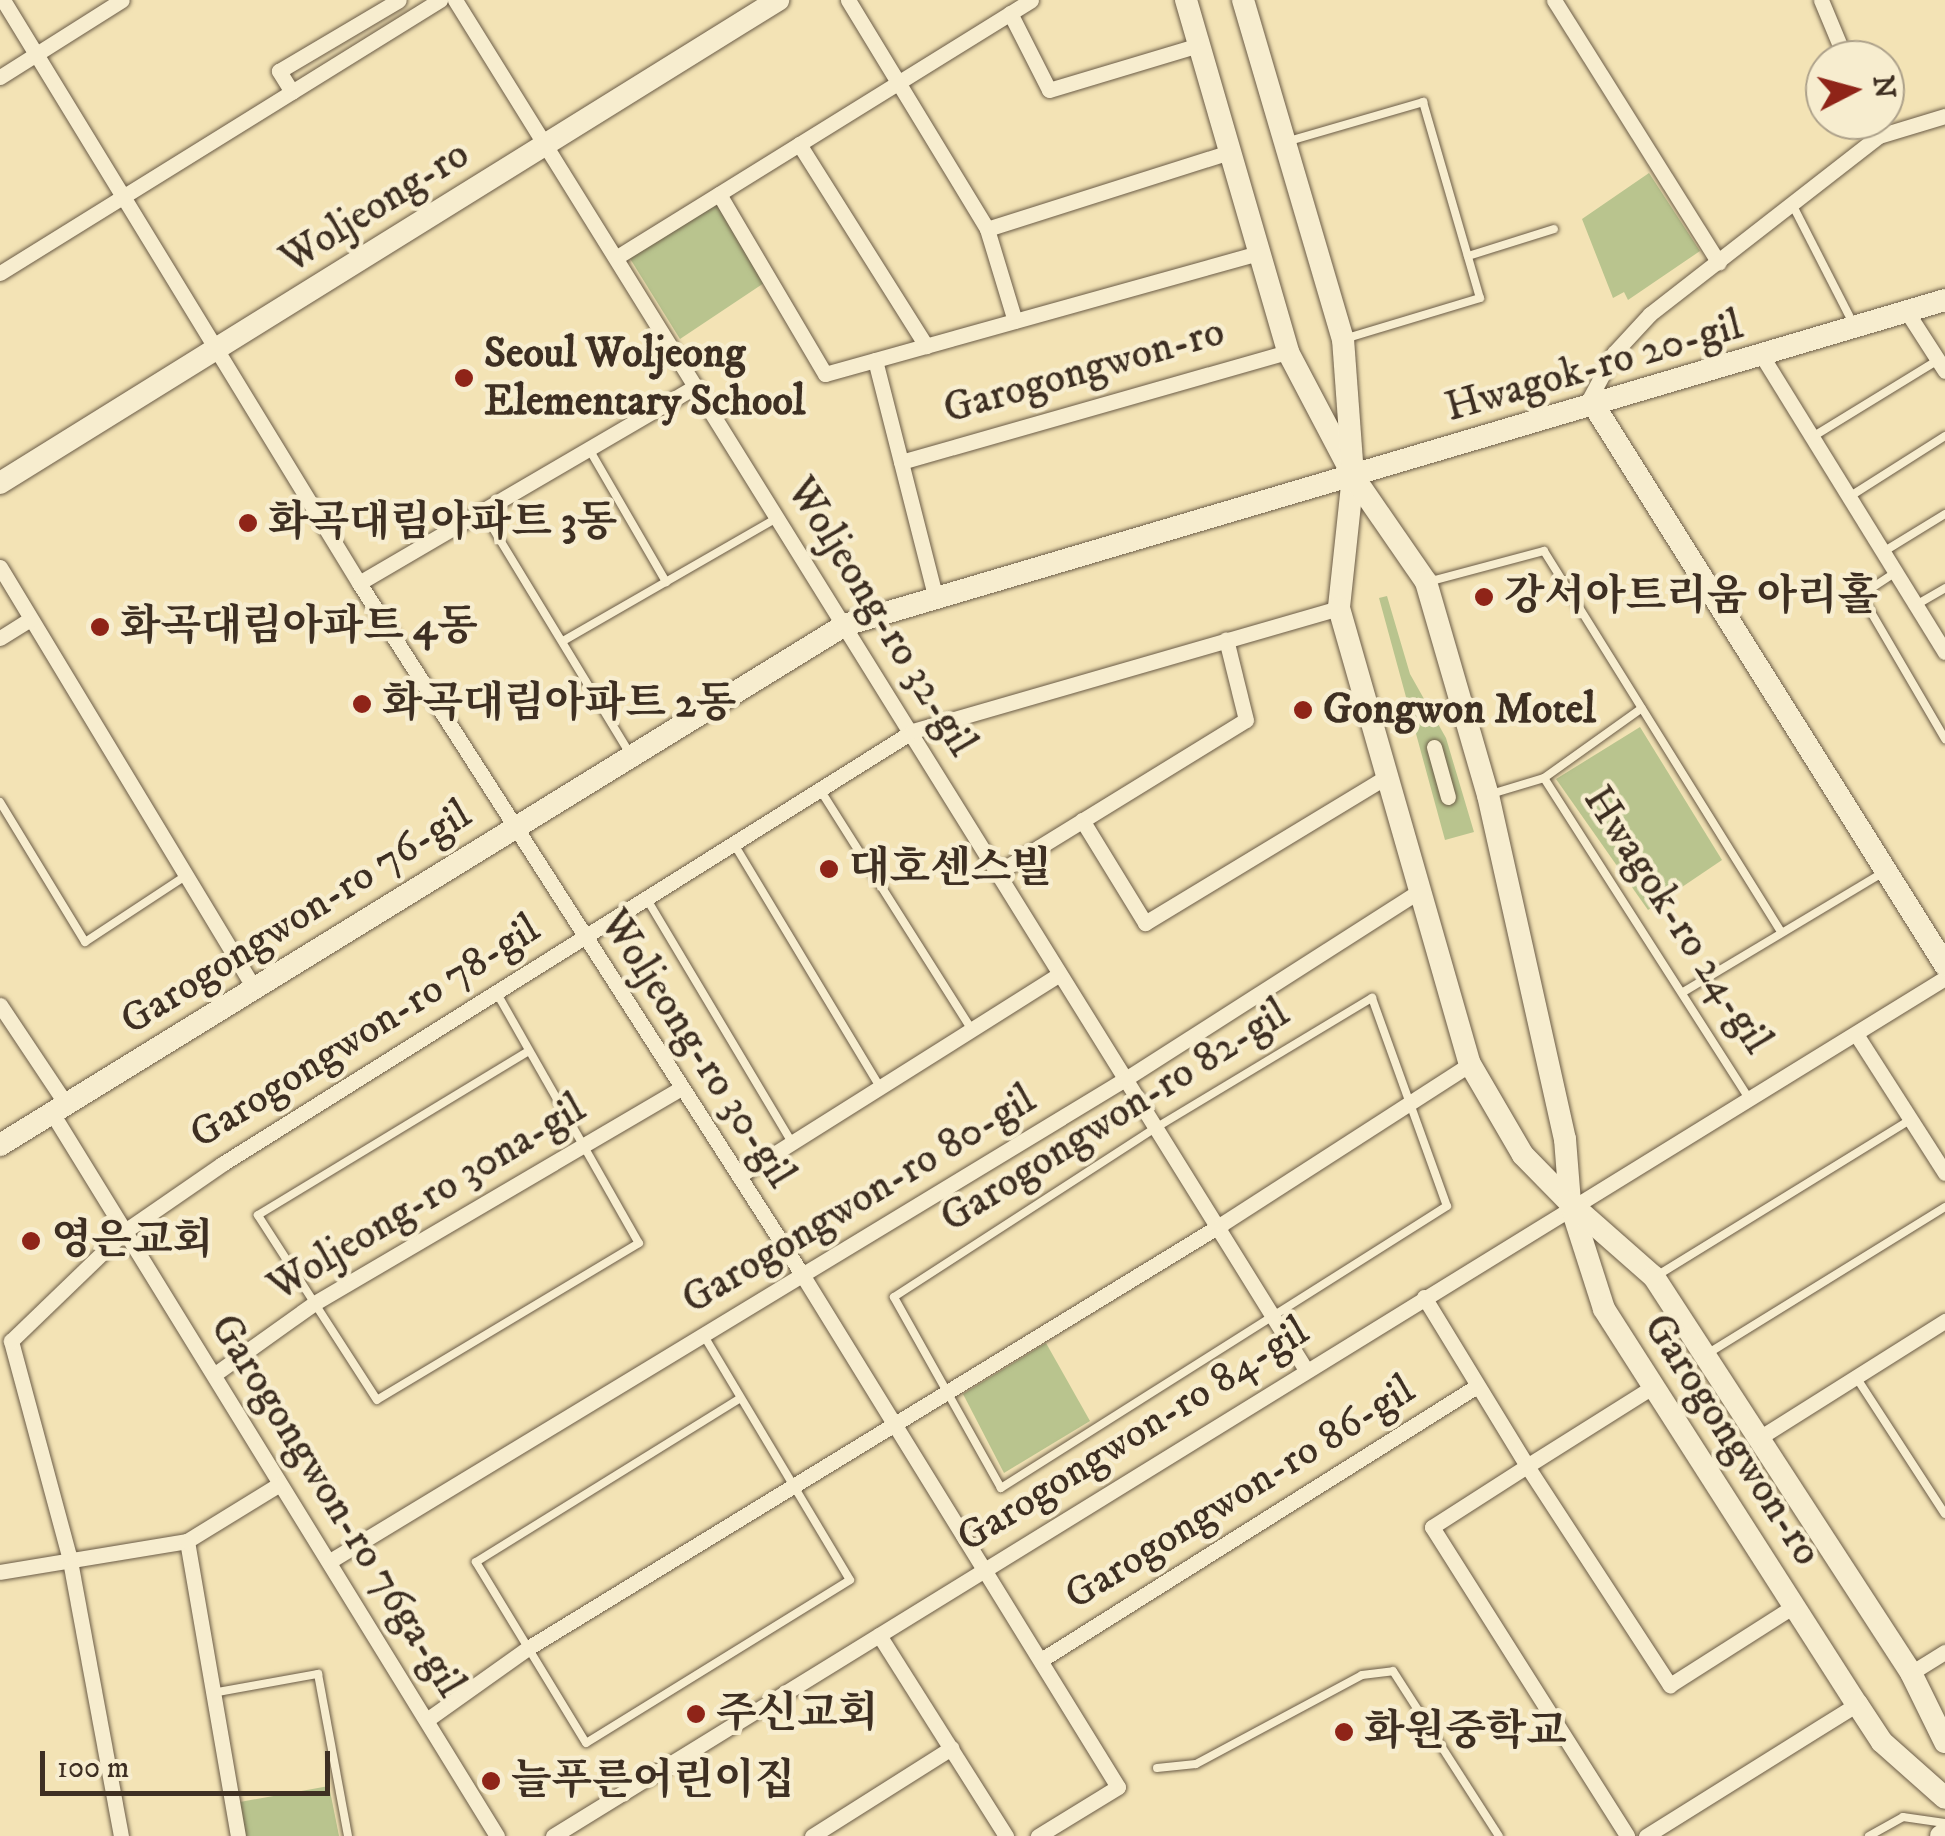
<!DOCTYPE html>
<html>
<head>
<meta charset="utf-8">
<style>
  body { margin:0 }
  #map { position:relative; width:1945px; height:1836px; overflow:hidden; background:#f3e3b5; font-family:"IM FELL DW Pica","Noto Serif KR",serif }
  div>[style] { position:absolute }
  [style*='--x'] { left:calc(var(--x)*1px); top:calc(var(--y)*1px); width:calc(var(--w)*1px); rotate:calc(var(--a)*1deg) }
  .green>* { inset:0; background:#b9c48e }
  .roads { filter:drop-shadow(0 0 2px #6b5c47) drop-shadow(0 0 2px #6b5c47) }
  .lane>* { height:8px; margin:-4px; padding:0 4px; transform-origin:4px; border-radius:4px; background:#f7edcf }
  .street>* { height:15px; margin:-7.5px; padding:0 7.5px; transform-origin:7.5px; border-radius:7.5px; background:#f7edcf }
  .secondary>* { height:22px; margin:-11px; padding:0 11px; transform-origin:11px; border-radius:11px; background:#f7edcf }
  .dots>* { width:28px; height:28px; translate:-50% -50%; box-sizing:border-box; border:5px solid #f7edcf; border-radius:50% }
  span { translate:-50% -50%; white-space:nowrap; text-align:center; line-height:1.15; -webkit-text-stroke:9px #f7edcf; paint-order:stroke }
  .street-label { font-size:42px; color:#3e2f22 }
  .poi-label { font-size:42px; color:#3e2f22; font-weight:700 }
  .left { translate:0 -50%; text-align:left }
  .north { position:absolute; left:1805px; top:40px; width:100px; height:100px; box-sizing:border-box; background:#f7edcf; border:2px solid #ada18a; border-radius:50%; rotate:84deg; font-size:28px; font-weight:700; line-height:40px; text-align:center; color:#3e2f22 }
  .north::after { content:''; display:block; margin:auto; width:35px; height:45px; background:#8f2418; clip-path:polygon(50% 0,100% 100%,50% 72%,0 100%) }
  .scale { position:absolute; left:40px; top:1751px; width:290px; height:45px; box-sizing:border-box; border:5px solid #3e2f22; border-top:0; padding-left:12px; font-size:30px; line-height:35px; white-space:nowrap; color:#3e2f22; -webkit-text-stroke:8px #f7edcf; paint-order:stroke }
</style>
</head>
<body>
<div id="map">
  <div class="green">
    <div style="clip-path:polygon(1649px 173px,1700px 251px,1628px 300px,1624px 292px,1613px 298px,1582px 219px)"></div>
    <div style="clip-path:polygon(715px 202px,764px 283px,680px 339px,629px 257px)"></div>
    <div style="clip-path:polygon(1387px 596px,1410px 674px,1446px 738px,1474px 832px,1445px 840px,1379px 598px)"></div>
    <div style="clip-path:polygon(1640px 727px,1722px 860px,1648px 910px,1556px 779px)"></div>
    <div style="clip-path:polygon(1046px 1343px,1090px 1421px,1004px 1473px,963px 1394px)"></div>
    <div style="clip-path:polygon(329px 1786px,339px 1836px,246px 1836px,240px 1802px)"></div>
  </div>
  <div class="roads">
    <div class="lane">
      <div style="--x:1289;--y:141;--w:140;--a:-16.2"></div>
      <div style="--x:1423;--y:102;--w:204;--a:73.8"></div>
      <div style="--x:1480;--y:298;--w:142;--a:163.2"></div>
      <div style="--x:1792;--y:204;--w:136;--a:62.9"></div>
      <div style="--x:1468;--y:256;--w:90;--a:-17.4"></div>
      <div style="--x:1814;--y:436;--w:145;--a:-31.5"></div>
      <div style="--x:589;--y:449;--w:154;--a:59.9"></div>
      <div style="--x:1849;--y:497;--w:114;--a:-32.4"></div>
      <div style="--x:483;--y:512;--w:281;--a:58.7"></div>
      <div style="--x:1883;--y:552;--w:73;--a:-31.5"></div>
      <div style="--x:1896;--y:572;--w:42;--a:146.7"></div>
      <div style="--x:1861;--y:595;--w:167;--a:59.7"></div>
      <div style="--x:1431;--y:581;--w:117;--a:-14.9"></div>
      <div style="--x:1544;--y:551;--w:446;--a:58.1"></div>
      <div style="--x:1916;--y:605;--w:34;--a:-30"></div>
      <div style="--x:563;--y:641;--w:247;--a:-29.9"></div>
      <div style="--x:1544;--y:778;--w:380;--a:57.4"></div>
      <div style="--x:819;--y:788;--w:286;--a:57.7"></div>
      <div style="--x:1491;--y:794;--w:55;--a:-16.8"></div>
      <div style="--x:1544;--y:778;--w:120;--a:-35.5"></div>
      <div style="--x:0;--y:802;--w:164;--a:58.7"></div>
      <div style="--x:85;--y:942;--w:118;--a:-33.3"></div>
      <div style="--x:734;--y:844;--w:280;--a:59"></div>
      <div style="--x:645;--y:896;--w:285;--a:59.2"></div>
      <div style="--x:495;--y:990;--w:291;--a:60.4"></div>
      <div style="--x:639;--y:1243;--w:305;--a:149.1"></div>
      <div style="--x:377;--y:1400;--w:220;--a:-122.8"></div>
      <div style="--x:258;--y:1215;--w:313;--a:-31.2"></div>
      <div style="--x:1685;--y:991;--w:230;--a:-30.9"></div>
      <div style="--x:1372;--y:998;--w:221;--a:70.2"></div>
      <div style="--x:1447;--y:1206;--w:528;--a:147.7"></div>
      <div style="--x:1001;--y:1488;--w:219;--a:-119.3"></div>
      <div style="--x:894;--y:1297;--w:313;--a:-32.9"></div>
      <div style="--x:1157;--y:1127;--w:251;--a:-31"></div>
      <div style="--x:1658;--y:1275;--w:296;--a:-31.6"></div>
      <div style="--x:704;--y:1336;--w:284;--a:59.1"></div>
      <div style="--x:850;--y:1580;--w:310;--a:148.3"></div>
      <div style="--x:586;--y:1743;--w:212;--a:-121.3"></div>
      <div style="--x:476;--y:1562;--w:309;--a:-31.8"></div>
      <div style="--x:1707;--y:1354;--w:280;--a:-31.7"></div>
      <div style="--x:1856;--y:1377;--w:163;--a:57"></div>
      <div style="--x:212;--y:1693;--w:108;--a:-10.2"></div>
      <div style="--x:318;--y:1674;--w:165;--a:79.5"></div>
      <div style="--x:1157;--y:1768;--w:39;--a:-6"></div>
      <div style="--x:1196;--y:1764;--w:188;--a:-28.2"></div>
      <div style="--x:1362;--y:1675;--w:31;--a:-7"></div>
      <div style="--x:1393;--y:1671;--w:196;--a:57.3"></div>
      <div style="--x:1869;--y:1836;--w:39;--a:-29"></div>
      <div style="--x:1903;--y:1817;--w:42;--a:8.1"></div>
    </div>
    <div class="street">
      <div style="--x:3;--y:0;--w:683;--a:58.59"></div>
      <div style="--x:359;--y:583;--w:823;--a:57.35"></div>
      <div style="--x:803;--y:1276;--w:600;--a:58.35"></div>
      <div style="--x:1118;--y:1787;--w:94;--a:148.5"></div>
      <div style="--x:455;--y:0;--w:1611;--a:58.15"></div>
      <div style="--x:848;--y:0;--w:268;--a:58.7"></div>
      <div style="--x:987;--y:229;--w:96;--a:73.1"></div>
      <div style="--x:1554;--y:0;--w:310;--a:57.9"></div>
      <div style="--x:1821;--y:0;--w:65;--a:67.4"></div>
      <div style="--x:1010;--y:13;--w:86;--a:63.1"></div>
      <div style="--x:1049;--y:90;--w:157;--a:-16.7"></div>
      <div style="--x:0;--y:77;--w:144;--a:-32.3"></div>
      <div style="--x:292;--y:92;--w:25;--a:-122"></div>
      <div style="--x:279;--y:71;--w:139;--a:-30.6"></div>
      <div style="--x:799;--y:144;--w:239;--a:57.8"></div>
      <div style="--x:719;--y:194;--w:209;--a:59.5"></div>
      <div style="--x:825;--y:374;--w:451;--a:-15.6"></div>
      <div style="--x:987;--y:229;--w:255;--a:-17.6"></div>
      <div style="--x:617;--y:257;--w:487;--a:-31.8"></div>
      <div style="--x:0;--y:273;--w:518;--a:-31.82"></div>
      <div style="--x:1907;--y:312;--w:70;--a:57.2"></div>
      <div style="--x:1762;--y:356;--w:348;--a:58.3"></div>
      <div style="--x:875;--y:360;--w:244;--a:75.7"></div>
      <div style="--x:1584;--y:409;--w:64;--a:-61.8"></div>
      <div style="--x:1614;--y:353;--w:53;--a:-47.3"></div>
      <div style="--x:1650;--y:314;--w:290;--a:-37.9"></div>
      <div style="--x:1879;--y:136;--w:69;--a:-16.9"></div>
      <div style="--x:901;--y:462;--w:402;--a:-15.9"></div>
      <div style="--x:0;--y:567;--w:494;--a:58.9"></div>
      <div style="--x:359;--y:583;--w:390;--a:-30.3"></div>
      <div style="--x:0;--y:638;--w:36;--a:-32"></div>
      <div style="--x:1434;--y:747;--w:52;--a:74.4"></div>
      <div style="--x:1082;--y:820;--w:121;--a:58.5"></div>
      <div style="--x:1145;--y:923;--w:282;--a:-31.2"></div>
      <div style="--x:997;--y:873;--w:292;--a:-31.6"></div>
      <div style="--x:1246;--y:720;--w:83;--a:-103.9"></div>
      <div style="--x:0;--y:1005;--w:119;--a:56.3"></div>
      <div style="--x:1856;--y:1034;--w:165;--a:57.4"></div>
      <div style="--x:52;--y:1113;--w:849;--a:58.39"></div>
      <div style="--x:739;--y:1176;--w:375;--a:-32.2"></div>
      <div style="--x:1424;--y:1297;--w:198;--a:58.6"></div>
      <div style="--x:1527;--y:1466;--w:113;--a:147.3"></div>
      <div style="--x:1432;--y:1527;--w:365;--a:57.7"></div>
      <div style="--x:215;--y:1374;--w:120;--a:-35.5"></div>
      <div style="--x:313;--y:1304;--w:425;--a:-30.4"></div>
      <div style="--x:1654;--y:1386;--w:150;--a:147.8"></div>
      <div style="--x:1527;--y:1466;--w:262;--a:56.9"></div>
      <div style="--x:1670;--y:1685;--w:147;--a:-32.5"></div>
      <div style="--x:1759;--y:1438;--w:220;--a:-32.2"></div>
      <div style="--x:187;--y:1541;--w:299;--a:80.2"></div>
      <div style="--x:330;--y:1561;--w:932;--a:-31.22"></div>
      <div style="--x:1127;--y:1078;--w:347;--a:-32.6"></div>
      <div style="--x:0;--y:1572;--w:190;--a:-9.4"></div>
      <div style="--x:187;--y:1541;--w:107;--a:-31.6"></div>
      <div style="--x:879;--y:1635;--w:238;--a:57.7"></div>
      <div style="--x:1041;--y:1660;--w:515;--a:-32.15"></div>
      <div style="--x:1911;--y:1673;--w:40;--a:-32"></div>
      <div style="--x:428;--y:1719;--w:123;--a:-35.4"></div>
      <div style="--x:528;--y:1648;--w:813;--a:-31.42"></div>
      <div style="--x:1222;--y:1224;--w:295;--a:-32.8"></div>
      <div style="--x:121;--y:1836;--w:285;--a:-100.5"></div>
      <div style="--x:69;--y:1556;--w:223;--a:-105.1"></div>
      <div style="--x:11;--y:1341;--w:158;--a:-44"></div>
      <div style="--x:125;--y:1231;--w:118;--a:-34.6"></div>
      <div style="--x:222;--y:1164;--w:815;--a:-32.07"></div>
      <div style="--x:913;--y:731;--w:443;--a:-16.1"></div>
      <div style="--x:553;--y:1836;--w:1635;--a:-31.65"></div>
      <div style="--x:812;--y:1836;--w:165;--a:-32.3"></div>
      <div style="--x:1646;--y:1836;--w:249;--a:-32"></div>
    </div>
    <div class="secondary">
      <div style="--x:1186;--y:0;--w:366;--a:73.8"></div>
      <div style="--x:1288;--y:352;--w:140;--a:62.3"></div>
      <div style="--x:1353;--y:476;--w:133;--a:96.1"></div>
      <div style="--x:1339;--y:608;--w:474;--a:74"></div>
      <div style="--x:1470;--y:1064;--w:105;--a:59.8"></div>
      <div style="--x:1523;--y:1155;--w:67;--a:45.6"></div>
      <div style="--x:1570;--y:1203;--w:111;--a:72.2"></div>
      <div style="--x:1604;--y:1309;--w:469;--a:57.4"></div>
      <div style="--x:1857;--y:1704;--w:45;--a:56.7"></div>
      <div style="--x:1882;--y:1742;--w:84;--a:41.6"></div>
      <div style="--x:1243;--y:0;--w:353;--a:73.6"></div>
      <div style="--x:1343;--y:339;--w:137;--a:85.8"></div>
      <div style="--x:1353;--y:476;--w:129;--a:55.4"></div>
      <div style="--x:1426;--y:582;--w:222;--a:73.8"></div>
      <div style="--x:1488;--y:795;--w:353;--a:77.4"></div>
      <div style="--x:1565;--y:1139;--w:64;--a:85.5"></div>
      <div style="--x:1570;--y:1203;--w:112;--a:41.4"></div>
      <div style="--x:1654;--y:1277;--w:472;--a:57"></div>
      <div style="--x:1911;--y:1673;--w:77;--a:63.8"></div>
      <div style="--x:1595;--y:407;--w:659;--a:57.9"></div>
      <div style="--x:0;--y:483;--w:916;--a:-31.83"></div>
      <div style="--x:0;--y:1145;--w:992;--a:-31.61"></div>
      <div style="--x:845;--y:625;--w:1147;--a:-16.46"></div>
      <div style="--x:1941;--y:1836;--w:4;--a:-27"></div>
    </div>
  </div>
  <div class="dots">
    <div style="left:464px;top:378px;background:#8f2418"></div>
    <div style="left:248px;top:523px;background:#8f2418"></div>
    <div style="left:1484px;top:597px;background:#8f2418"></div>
    <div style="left:100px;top:627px;background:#8f2418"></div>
    <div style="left:362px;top:704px;background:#8f2418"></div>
    <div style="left:1303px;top:710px;background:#8f2418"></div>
    <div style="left:829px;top:869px;background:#8f2418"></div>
    <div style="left:31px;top:1241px;background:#8f2418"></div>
    <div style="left:696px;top:1714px;background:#8f2418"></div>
    <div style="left:1344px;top:1732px;background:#8f2418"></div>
    <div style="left:491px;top:1781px;background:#8f2418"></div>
  </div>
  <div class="street-label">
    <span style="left:375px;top:207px;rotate:-32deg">Woljeong-ro</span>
    <span style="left:1594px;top:367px;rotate:-16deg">Hwagok-ro 20-gil</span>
    <span style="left:1084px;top:371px;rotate:-16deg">Garogongwon-ro</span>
    <span style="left:881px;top:617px;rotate:58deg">Woljeong-ro 32-gil</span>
    <span style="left:296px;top:918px;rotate:-32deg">Garogongwon-ro 76-gil</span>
    <span style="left:1677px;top:920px;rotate:57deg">Hwagok-ro 24-gil</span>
    <span style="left:365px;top:1032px;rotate:-32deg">Garogongwon-ro 78-gil</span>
    <span style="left:697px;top:1049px;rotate:57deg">Woljeong-ro 30-gil</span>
    <span style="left:1115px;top:1116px;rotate:-32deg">Garogongwon-ro 82-gil</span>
    <span style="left:427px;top:1198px;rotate:-31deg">Woljeong-ro 30na-gil</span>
    <span style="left:859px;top:1200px;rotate:-31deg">Garogongwon-ro 80-gil</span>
    <span style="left:1133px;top:1435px;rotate:-32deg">Garogongwon-ro 84-gil</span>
    <span style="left:1732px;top:1440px;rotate:57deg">Garogongwon-ro</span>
    <span style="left:1240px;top:1493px;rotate:-32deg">Garogongwon-ro 86-gil</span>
    <span style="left:337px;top:1506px;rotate:58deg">Garogongwon-ro 76ga-gil</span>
  </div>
  <div class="poi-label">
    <span class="left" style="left:484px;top:378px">Seoul Woljeong<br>Elementary School</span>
    <span class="left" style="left:268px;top:523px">화곡대림아파트 3동</span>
    <span class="left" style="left:1504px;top:597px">강서아트리움 아리홀</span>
    <span class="left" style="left:120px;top:627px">화곡대림아파트 4동</span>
    <span class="left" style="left:382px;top:704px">화곡대림아파트 2동</span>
    <span class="left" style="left:1323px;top:710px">Gongwon Motel</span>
    <span class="left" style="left:849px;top:869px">대호센스빌</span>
    <span class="left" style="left:51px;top:1241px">영은교회</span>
    <span class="left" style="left:716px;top:1714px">주신교회</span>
    <span class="left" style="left:1364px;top:1732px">화원중학교</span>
    <span class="left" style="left:511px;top:1781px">늘푸른어린이집</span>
  </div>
  <div class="north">N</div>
  <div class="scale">100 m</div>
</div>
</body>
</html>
